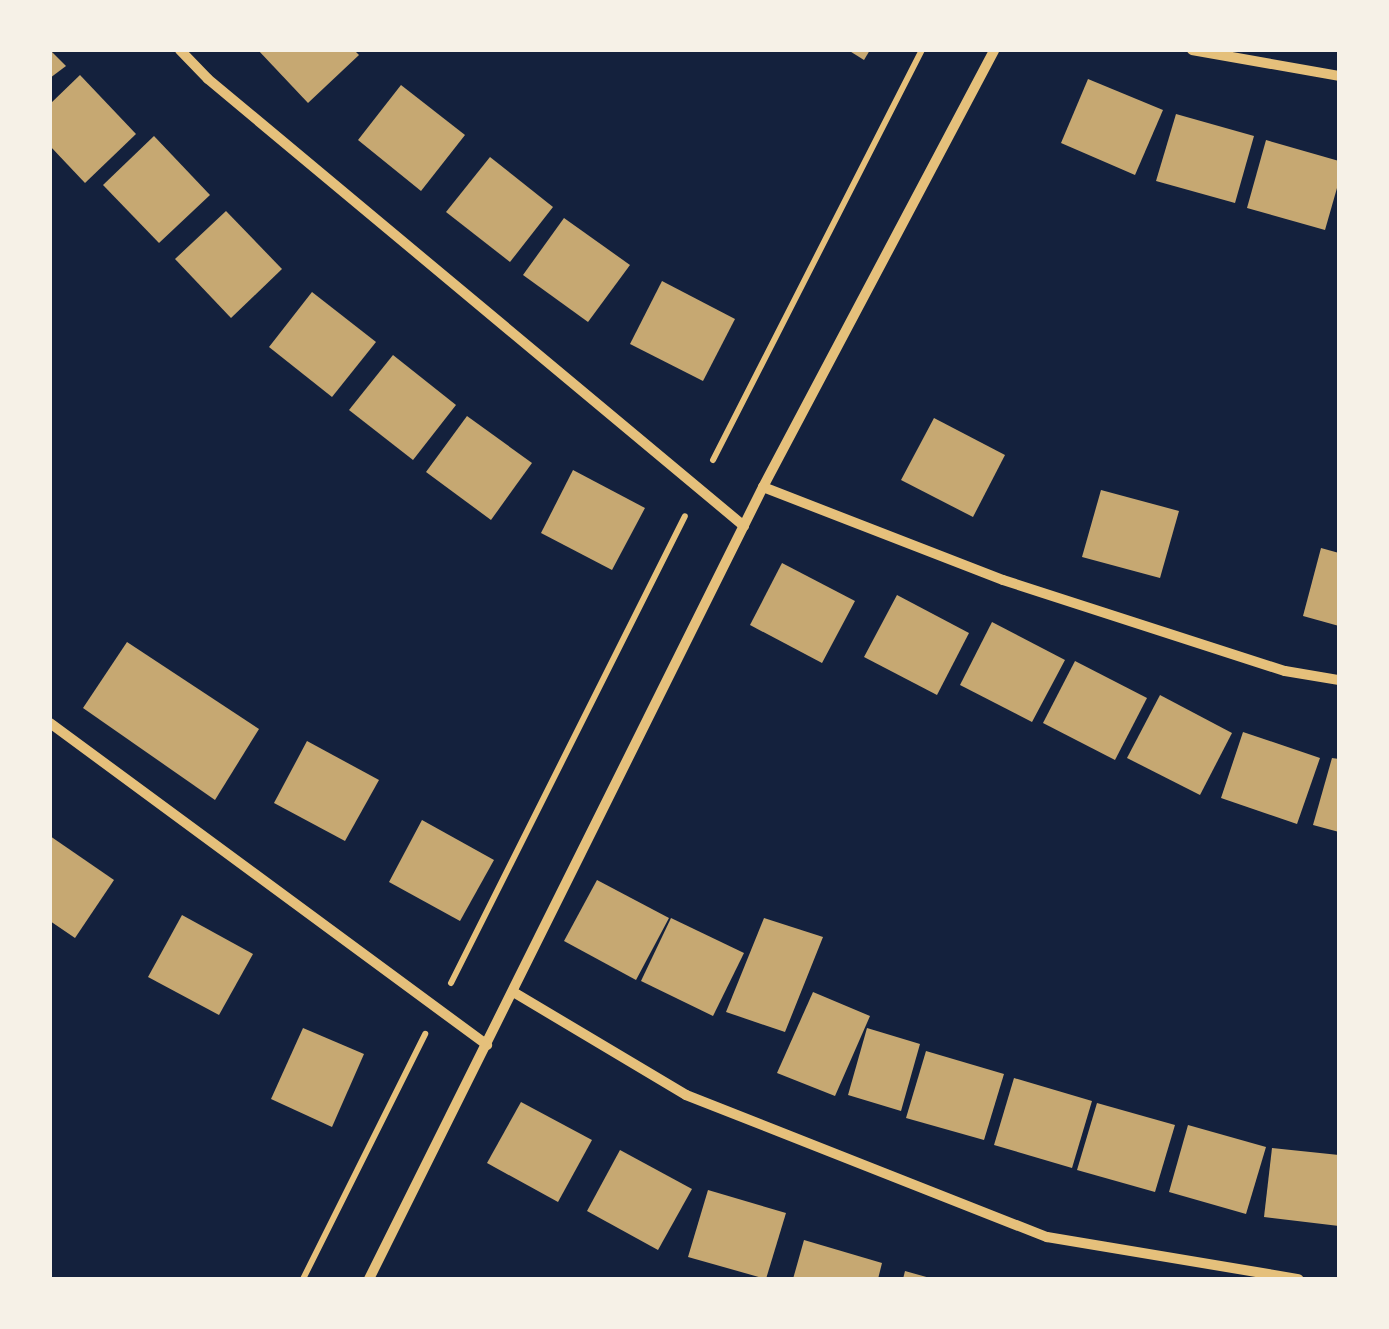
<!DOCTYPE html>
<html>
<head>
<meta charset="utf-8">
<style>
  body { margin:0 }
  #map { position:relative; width:1389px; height:1329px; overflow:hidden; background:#14213d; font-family:Helvetica,sans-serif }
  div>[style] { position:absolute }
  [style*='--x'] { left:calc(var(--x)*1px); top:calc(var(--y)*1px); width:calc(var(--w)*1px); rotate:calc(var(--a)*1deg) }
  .building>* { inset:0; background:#c6a872 }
  .path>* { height:6px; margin:-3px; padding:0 3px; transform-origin:3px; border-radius:3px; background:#e5c07b }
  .minor>* { height:10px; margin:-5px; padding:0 5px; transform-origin:5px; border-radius:5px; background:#e5c07b }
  span { translate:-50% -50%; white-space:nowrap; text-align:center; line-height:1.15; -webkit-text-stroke:8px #f6f1e7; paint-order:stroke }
  .frame { position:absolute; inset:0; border:52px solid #f6f1e7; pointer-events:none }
</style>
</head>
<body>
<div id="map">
  <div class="building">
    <div style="clip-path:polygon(50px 50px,66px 66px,50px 78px)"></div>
    <div style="clip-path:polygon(258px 50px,354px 50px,359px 55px,308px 103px)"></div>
    <div style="clip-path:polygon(848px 50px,870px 50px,864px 60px)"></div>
    <div style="clip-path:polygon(80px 75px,136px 134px,85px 183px,50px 146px,50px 104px)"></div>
    <div style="clip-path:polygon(1088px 79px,1163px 110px,1135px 175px,1061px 143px)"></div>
    <div style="clip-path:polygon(401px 85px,465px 135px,421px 191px,358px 140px)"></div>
    <div style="clip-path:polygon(1176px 114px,1254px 136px,1235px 203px,1156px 181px)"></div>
    <div style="clip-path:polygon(154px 136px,210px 195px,159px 243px,103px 185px)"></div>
    <div style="clip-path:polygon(1266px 140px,1339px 161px,1339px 181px,1325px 230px,1247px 208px)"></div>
    <div style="clip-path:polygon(490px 157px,553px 207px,510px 262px,446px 212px)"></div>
    <div style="clip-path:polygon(226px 211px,282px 269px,231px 318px,175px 259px)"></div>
    <div style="clip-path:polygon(564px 218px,630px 265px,588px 322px,523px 275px)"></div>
    <div style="clip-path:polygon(662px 281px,735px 319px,703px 381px,630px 344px)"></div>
    <div style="clip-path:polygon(312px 292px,376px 342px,332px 397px,269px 347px)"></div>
    <div style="clip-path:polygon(393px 355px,456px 405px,413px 460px,349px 410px)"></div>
    <div style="clip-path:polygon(467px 416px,532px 463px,491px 520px,426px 472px)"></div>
    <div style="clip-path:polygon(934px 418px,1005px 455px,973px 517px,901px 480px)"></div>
    <div style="clip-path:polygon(573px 470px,645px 508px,612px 570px,541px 533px)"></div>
    <div style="clip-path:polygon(1101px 490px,1179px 511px,1160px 578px,1082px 557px)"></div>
    <div style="clip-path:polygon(1321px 548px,1339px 553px,1339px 626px,1303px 616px)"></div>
    <div style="clip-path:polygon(782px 563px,855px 601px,822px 663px,750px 625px)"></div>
    <div style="clip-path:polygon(897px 595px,969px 633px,937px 695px,864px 657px)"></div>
    <div style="clip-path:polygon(992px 622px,1065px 660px,1032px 722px,960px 685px)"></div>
    <div style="clip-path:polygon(127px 642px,259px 729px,215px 800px,83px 708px)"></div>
    <div style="clip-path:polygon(1075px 661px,1147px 698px,1115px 760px,1043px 723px)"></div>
    <div style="clip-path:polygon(1160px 695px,1232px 733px,1200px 795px,1127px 758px)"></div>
    <div style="clip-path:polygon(1243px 732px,1320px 758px,1297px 824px,1221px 798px)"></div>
    <div style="clip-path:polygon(307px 741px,379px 780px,345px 841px,274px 803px)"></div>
    <div style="clip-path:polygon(1332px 758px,1339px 759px,1339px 832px,1313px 825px)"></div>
    <div style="clip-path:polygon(422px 820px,494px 860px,460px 921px,389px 882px)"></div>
    <div style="clip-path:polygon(50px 836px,114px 880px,75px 938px,50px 921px)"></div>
    <div style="clip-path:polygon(597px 880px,669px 918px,636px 980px,564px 941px)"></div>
    <div style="clip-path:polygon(182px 915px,253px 954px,219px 1015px,148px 977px)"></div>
    <div style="clip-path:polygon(671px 918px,744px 953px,713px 1016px,641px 981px)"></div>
    <div style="clip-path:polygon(764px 918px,823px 937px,785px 1032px,726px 1012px)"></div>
    <div style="clip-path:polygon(813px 992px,870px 1016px,835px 1096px,777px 1073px)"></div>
    <div style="clip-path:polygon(303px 1028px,364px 1054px,332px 1127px,271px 1099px)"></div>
    <div style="clip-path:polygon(867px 1028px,920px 1044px,901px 1111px,848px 1095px)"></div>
    <div style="clip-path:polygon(926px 1051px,1004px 1074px,984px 1140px,906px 1118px)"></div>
    <div style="clip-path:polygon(1014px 1078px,1092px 1101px,1072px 1168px,994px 1145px)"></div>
    <div style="clip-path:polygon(521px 1102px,592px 1140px,558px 1202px,487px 1163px)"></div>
    <div style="clip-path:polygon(1097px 1103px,1175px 1125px,1155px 1192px,1077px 1170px)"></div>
    <div style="clip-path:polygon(1188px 1125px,1266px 1147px,1246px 1214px,1169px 1192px)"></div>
    <div style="clip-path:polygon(1272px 1148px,1339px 1155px,1339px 1226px,1264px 1217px)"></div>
    <div style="clip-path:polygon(620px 1150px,692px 1189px,658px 1250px,587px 1211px)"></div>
    <div style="clip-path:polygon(708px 1190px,786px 1213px,766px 1279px,688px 1257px)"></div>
    <div style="clip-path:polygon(804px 1240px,882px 1263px,878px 1279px,793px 1279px)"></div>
    <div style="clip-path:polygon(905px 1271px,930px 1278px,930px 1279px,903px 1279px)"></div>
  </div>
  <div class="path">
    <div style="--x:713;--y:460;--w:460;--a:-63"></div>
    <div style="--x:451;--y:983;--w:522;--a:-63.39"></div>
    <div style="--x:303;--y:1279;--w:274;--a:-63.5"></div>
  </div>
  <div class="minor">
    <div style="--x:180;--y:50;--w:40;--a:46"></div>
    <div style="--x:208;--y:79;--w:698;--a:39.83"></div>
    <div style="--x:1192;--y:50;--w:149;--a:10"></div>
    <div style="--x:763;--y:487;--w:257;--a:21.2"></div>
    <div style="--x:1003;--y:580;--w:296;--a:17.9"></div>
    <div style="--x:1285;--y:671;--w:55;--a:9.5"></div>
    <div style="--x:50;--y:723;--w:543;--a:36.38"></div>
    <div style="--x:515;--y:993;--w:199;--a:30.8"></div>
    <div style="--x:686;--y:1095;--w:388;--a:21.5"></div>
    <div style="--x:1047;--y:1237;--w:255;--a:9.5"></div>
    <div style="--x:369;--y:1279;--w:885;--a:-63.55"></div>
    <div style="--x:763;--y:487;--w:494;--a:-62.1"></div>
  </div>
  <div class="frame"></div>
</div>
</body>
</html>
